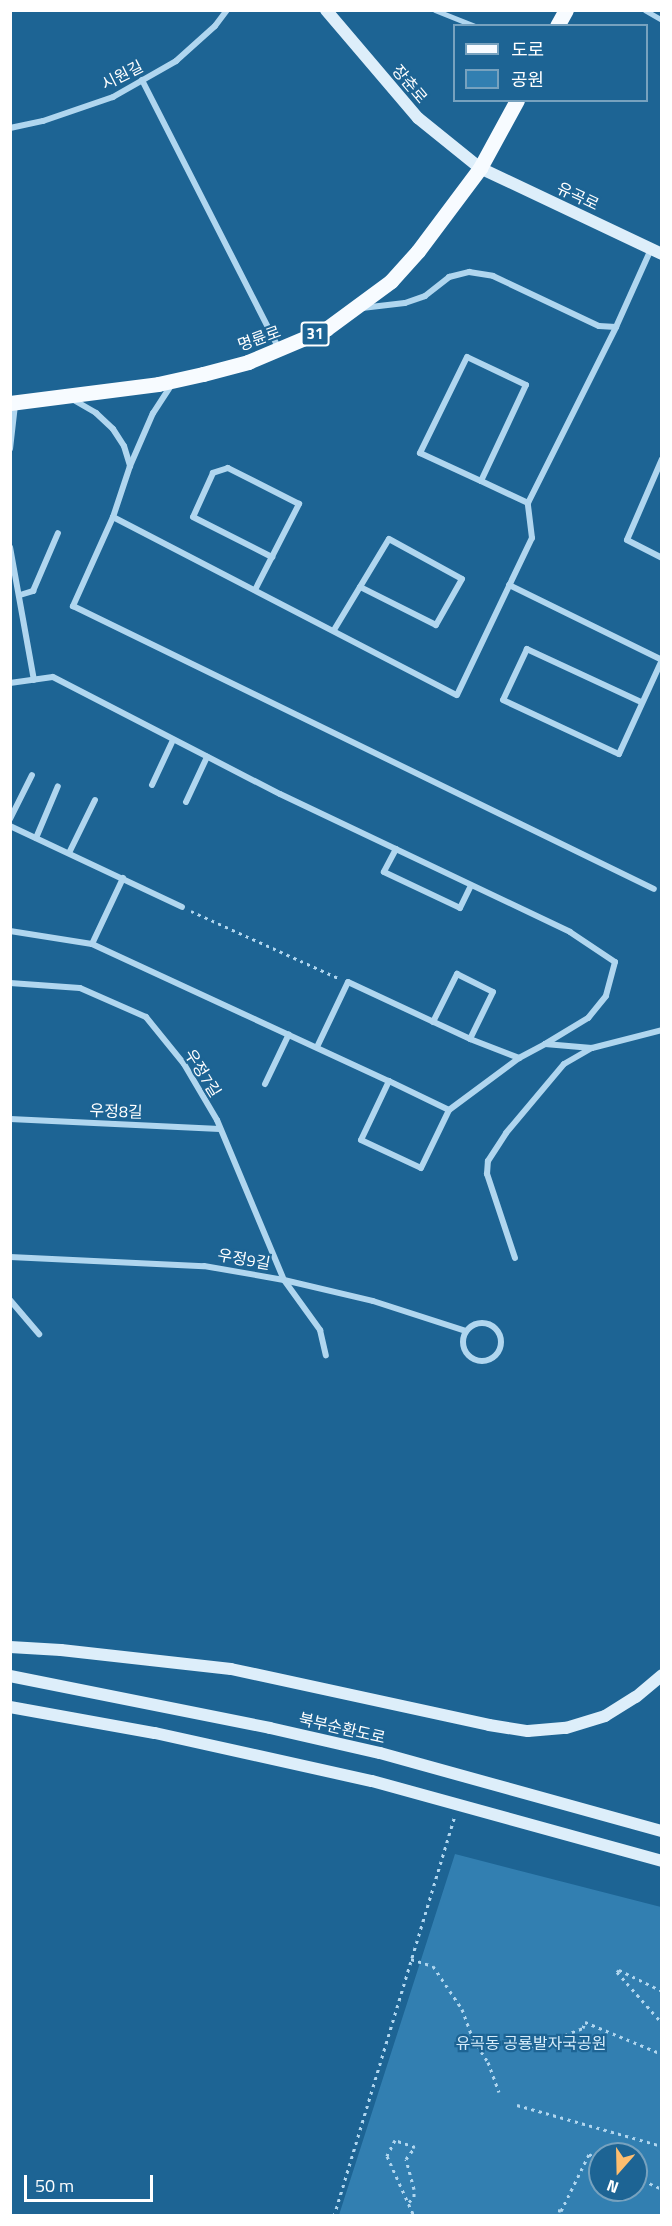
<!DOCTYPE html>
<html>
<head>
<meta charset="utf-8">
<style>
  body { margin:0 }
  #map { position:relative; width:672px; height:2226px; overflow:hidden; background:#1d6494; font-family:"Titillium Web","Noto Sans KR",sans-serif }
  div>[style] { position:absolute }
  [style*='--x'] { left:calc(var(--x)*1px); top:calc(var(--y)*1px); width:calc(var(--w)*1px); rotate:calc(var(--a)*1deg) }
  .green>* { inset:0; background:#327fb1 }
  .path>* { height:3px; margin-top:-1.5px; transform-origin:0; background:repeating-linear-gradient(90deg,#b0d6ef 0 3px,transparent 0 7.5px) }
  .service>* { height:4.5px; margin:-2.25px; padding:0 2.25px; transform-origin:2.25px; border-radius:2.25px; background:#b0d6ef }
  .minor>* { height:6px; margin:-3px; padding:0 3px; transform-origin:3px; border-radius:3px; background:#b0d6ef }
  .minor>.ring { margin:-3px; padding:0; box-sizing:content-box; background:none; border:6px solid #b0d6ef; border-radius:50% }
  .secondary>* { height:12px; margin:-6px; padding:0 6px; transform-origin:6px; border-radius:6px; background:#ddeefa }
  .primary>* { height:15px; margin:-7.5px; padding:0 7.5px; transform-origin:7.5px; border-radius:7.5px; background:#f7fbff }
  span { translate:-50% -50%; white-space:nowrap; text-align:center; line-height:1.15; -webkit-text-stroke:4.5px #1d6494; paint-order:stroke }
  .shield-label span { padding:2px 4px; background:#1d6494; border:2px solid; border-radius:4px; -webkit-text-stroke-width:0 }
  .shield-label { font-size:15px; color:#fff; font-weight:700 }
  .street-label { font-size:16px; color:#fff }
  .park-label { font-size:16px; color:#d6ecfa }
  .frame { position:absolute; inset:0; border:12px solid #fff; pointer-events:none }
  .legend { position:absolute; left:453px; top:24px; width:195px; height:78px; box-sizing:border-box; background:#1d6494; border:2px solid #77a2bf; margin:0; padding:8px 10px; list-style:none; font-size:18px; color:#fff }
  .legend li { display:flex; align-items:center; gap:12px; height:30px }
  .legend b { width:30px; border:2px solid #77a2bf }
  .north { position:absolute; left:588px; top:2142px; width:60px; height:60px; box-sizing:border-box; background:#1d6494; border:2px solid #77a2bf; border-radius:50%; rotate:200deg; font-size:16px; font-weight:700; line-height:24px; text-align:center; color:#fff }
  .north::after { content:''; display:block; margin:auto; width:21px; height:27px; background:#febe6f; clip-path:polygon(50% 0,100% 100%,50% 72%,0 100%) }
  .scale { position:absolute; left:24px; top:2175px; width:129px; height:27px; box-sizing:border-box; border:3px solid #fff; border-top:0; padding-left:8px; font-size:18px; line-height:21px; white-space:nowrap; color:#fff; -webkit-text-stroke:4px #1d6494; paint-order:stroke }
</style>
</head>
<body>
<div id="map">
  <div class="green">
    <div style="clip-path:polygon(evenodd,455px 1854px,661px 1907px,661px 2215px,339px 2215px,455px 1854px,600px 2154px,636px 2154px,636px 2190px,600px 2190px,600px 2154px)"></div>
  </div>
  <div class="path">
    <div style="--x:191;--y:911;--w:162;--a:24.5"></div>
    <div style="--x:411;--y:1959;--w:23;--a:18"></div>
    <div style="--x:433;--y:1966;--w:52;--a:56"></div>
    <div style="--x:462;--y:2009;--w:32;--a:70"></div>
    <div style="--x:473;--y:2039;--w:27;--a:57"></div>
    <div style="--x:488;--y:2062;--w:32;--a:70"></div>
    <div style="--x:662;--y:1991;--w:48;--a:-154"></div>
    <div style="--x:619;--y:1970;--w:3;--a:135"></div>
    <div style="--x:617;--y:1972;--w:68;--a:48.6"></div>
    <div style="--x:473;--y:2039;--w:50;--a:8"></div>
    <div style="--x:523;--y:2046;--w:14;--a:0"></div>
    <div style="--x:537;--y:2046;--w:49;--a:-21.4"></div>
    <div style="--x:583;--y:2028;--w:6;--a:-72"></div>
    <div style="--x:585;--y:2022;--w:83;--a:22.6"></div>
    <div style="--x:517;--y:2105;--w:151;--a:15.8"></div>
    <div style="--x:636;--y:2177;--w:29;--a:25"></div>
    <div style="--x:409;--y:2202;--w:7;--a:-45"></div>
    <div style="--x:414;--y:2197;--w:8;--a:-90"></div>
    <div style="--x:414;--y:2189;--w:31;--a:-105"></div>
    <div style="--x:406;--y:2159;--w:15;--a:-53"></div>
    <div style="--x:415;--y:2147;--w:21;--a:-161"></div>
    <div style="--x:395;--y:2140;--w:18;--a:117"></div>
    <div style="--x:387;--y:2156;--w:66;--a:65.8"></div>
    <div style="--x:558;--y:2210;--w:3;--a:18"></div>
    <div style="--x:561;--y:2211;--w:64;--a:-63.8"></div>
    <div style="--x:589;--y:2154;--w:13;--a:29"></div>
    <div style="--x:334;--y:2216;--w:416;--a:-73.2"></div>
    <div style="--x:630;--y:2216;--w:11;--a:0"></div>
  </div>
  <div class="service">
    <div style="--x:435;--y:10;--w:43;--a:21.8"></div>
    <div style="--x:645;--y:10;--w:20;--a:30"></div>
  </div>
  <div class="minor">
    <div style="--x:142;--y:80;--w:302;--a:63"></div>
    <div style="--x:10;--y:128;--w:34;--a:-12"></div>
    <div style="--x:43;--y:121;--w:74;--a:-18.9"></div>
    <div style="--x:113;--y:97;--w:73;--a:-29.7"></div>
    <div style="--x:176;--y:61;--w:52;--a:-41.9"></div>
    <div style="--x:215;--y:26;--w:20;--a:-53"></div>
    <div style="--x:362;--y:308;--w:43;--a:-6.6"></div>
    <div style="--x:405;--y:303;--w:21;--a:-19"></div>
    <div style="--x:425;--y:296;--w:31;--a:-38"></div>
    <div style="--x:449;--y:277;--w:21;--a:-14"></div>
    <div style="--x:469;--y:272;--w:24;--a:9"></div>
    <div style="--x:493;--y:276;--w:117;--a:25.3"></div>
    <div style="--x:599;--y:326;--w:17;--a:3"></div>
    <div style="--x:172;--y:384;--w:35;--a:123"></div>
    <div style="--x:153;--y:413;--w:58;--a:113.5"></div>
    <div style="--x:130;--y:466;--w:54;--a:108.4"></div>
    <div style="--x:113;--y:517;--w:98;--a:114.2"></div>
    <div style="--x:73;--y:606;--w:646;--a:25.97"></div>
    <div style="--x:72;--y:399;--w:28;--a:30"></div>
    <div style="--x:96;--y:413;--w:23;--a:43"></div>
    <div style="--x:113;--y:429;--w:20;--a:57"></div>
    <div style="--x:124;--y:446;--w:21;--a:73"></div>
    <div style="--x:10;--y:449;--w:44;--a:-83.5"></div>
    <div style="--x:662;--y:459;--w:88;--a:113.4"></div>
    <div style="--x:627;--y:540;--w:39;--a:27"></div>
    <div style="--x:481;--y:481;--w:106;--a:-64.9"></div>
    <div style="--x:526;--y:385;--w:65;--a:-154.6"></div>
    <div style="--x:467;--y:357;--w:107;--a:116.1"></div>
    <div style="--x:420;--y:453;--w:67;--a:24.7"></div>
    <div style="--x:481;--y:481;--w:52;--a:25.1"></div>
    <div style="--x:113;--y:517;--w:387;--a:27.4"></div>
    <div style="--x:457;--y:695;--w:174;--a:-64.5"></div>
    <div style="--x:532;--y:538;--w:35;--a:-97"></div>
    <div style="--x:528;--y:503;--w:197;--a:-63.4"></div>
    <div style="--x:616;--y:327;--w:85;--a:-65.8"></div>
    <div style="--x:10;--y:547;--w:135;--a:79.8"></div>
    <div style="--x:509;--y:585;--w:170;--a:26.1"></div>
    <div style="--x:255;--y:590;--w:97;--a:-62.9"></div>
    <div style="--x:299;--y:504;--w:80;--a:-153.1"></div>
    <div style="--x:228;--y:468;--w:16;--a:162"></div>
    <div style="--x:213;--y:473;--w:48;--a:114.4"></div>
    <div style="--x:193;--y:517;--w:89;--a:26.9"></div>
    <div style="--x:20;--y:595;--w:14;--a:-17"></div>
    <div style="--x:33;--y:591;--w:63;--a:-66.7"></div>
    <div style="--x:334;--y:630;--w:106;--a:-58.9"></div>
    <div style="--x:389;--y:539;--w:83;--a:28.7"></div>
    <div style="--x:462;--y:579;--w:53;--a:119.5"></div>
    <div style="--x:436;--y:625;--w:85;--a:-153.4"></div>
    <div style="--x:10;--y:683;--w:43;--a:-7.9"></div>
    <div style="--x:53;--y:677;--w:255;--a:27.3"></div>
    <div style="--x:280;--y:794;--w:321;--a:25.4"></div>
    <div style="--x:570;--y:932;--w:54;--a:33.7"></div>
    <div style="--x:615;--y:962;--w:35;--a:105"></div>
    <div style="--x:606;--y:996;--w:28;--a:129"></div>
    <div style="--x:588;--y:1018;--w:50;--a:148.8"></div>
    <div style="--x:641;--y:702;--w:126;--a:-155.1"></div>
    <div style="--x:527;--y:649;--w:56;--a:115.2"></div>
    <div style="--x:503;--y:700;--w:128;--a:25"></div>
    <div style="--x:619;--y:754;--w:103;--a:-65.4"></div>
    <div style="--x:152;--y:785;--w:50;--a:-65"></div>
    <div style="--x:186;--y:802;--w:50;--a:-65"></div>
    <div style="--x:10;--y:819;--w:49;--a:-63.4"></div>
    <div style="--x:10;--y:826;--w:190;--a:25.2"></div>
    <div style="--x:36;--y:838;--w:56;--a:-67.1"></div>
    <div style="--x:396;--y:849;--w:26;--a:118"></div>
    <div style="--x:384;--y:872;--w:84;--a:25.3"></div>
    <div style="--x:460;--y:908;--w:25;--a:-64"></div>
    <div style="--x:69;--y:853;--w:59;--a:-63.9"></div>
    <div style="--x:10;--y:931;--w:83;--a:9"></div>
    <div style="--x:92;--y:944;--w:327;--a:24.8"></div>
    <div style="--x:92;--y:944;--w:73;--a:-64.8"></div>
    <div style="--x:10;--y:983;--w:70;--a:4.1"></div>
    <div style="--x:80;--y:988;--w:72;--a:23.7"></div>
    <div style="--x:146;--y:1017;--w:60;--a:51"></div>
    <div style="--x:184;--y:1064;--w:65;--a:59.5"></div>
    <div style="--x:217;--y:1120;--w:173;--a:67.3"></div>
    <div style="--x:284;--y:1280;--w:62;--a:54.2"></div>
    <div style="--x:320;--y:1330;--w:26;--a:77"></div>
    <div style="--x:433;--y:1022;--w:54;--a:-63.4"></div>
    <div style="--x:457;--y:974;--w:40;--a:26.6"></div>
    <div style="--x:493;--y:992;--w:52;--a:116.1"></div>
    <div style="--x:317;--y:1047;--w:72;--a:-64.5"></div>
    <div style="--x:348;--y:982;--w:135;--a:25"></div>
    <div style="--x:470;--y:1039;--w:53;--a:21.2"></div>
    <div style="--x:265;--y:1084;--w:55;--a:-64.4"></div>
    <div style="--x:449;--y:1110;--w:67;--a:-154.2"></div>
    <div style="--x:389;--y:1081;--w:65;--a:115.4"></div>
    <div style="--x:361;--y:1140;--w:66;--a:25"></div>
    <div style="--x:421;--y:1168;--w:64;--a:-64.2"></div>
    <div style="--x:449;--y:1110;--w:87;--a:-36.6"></div>
    <div style="--x:519;--y:1058;--w:30;--a:-28"></div>
    <div style="--x:545;--y:1044;--w:47;--a:4.9"></div>
    <div style="--x:10;--y:1119;--w:210;--a:2.7"></div>
    <div style="--x:10;--y:1257;--w:194;--a:2.7"></div>
    <div style="--x:204;--y:1266;--w:81;--a:9.9"></div>
    <div style="--x:284;--y:1280;--w:91;--a:13.3"></div>
    <div style="--x:373;--y:1301;--w:98;--a:17.9"></div>
    <div style="--x:515;--y:1258;--w:89;--a:-108.4"></div>
    <div style="--x:487;--y:1174;--w:13;--a:-86"></div>
    <div style="--x:488;--y:1161;--w:33;--a:-57"></div>
    <div style="--x:506;--y:1133;--w:90;--a:-50"></div>
    <div style="--x:564;--y:1064;--w:32;--a:-30"></div>
    <div style="--x:592;--y:1048;--w:72;--a:-14.4"></div>
    <div style="--x:10;--y:1300;--w:45;--a:49.5"></div>
    <div class="ring" style="left:463px;top:1323px;width:32px;height:32px"></div>
  </div>
  <div class="secondary">
    <div style="--x:326;--y:10;--w:142;--a:49.6"></div>
    <div style="--x:418;--y:118;--w:80;--a:38.9"></div>
    <div style="--x:480;--y:168;--w:201;--a:25.3"></div>
    <div style="--x:10;--y:1647;--w:51;--a:3.4"></div>
    <div style="--x:61;--y:1650;--w:171;--a:6.4"></div>
    <div style="--x:231;--y:1669;--w:264;--a:12.2"></div>
    <div style="--x:489;--y:1725;--w:39;--a:9"></div>
    <div style="--x:528;--y:1731;--w:38;--a:-5"></div>
    <div style="--x:566;--y:1728;--w:41;--a:-17.1"></div>
    <div style="--x:605;--y:1716;--w:36;--a:-32"></div>
    <div style="--x:636;--y:1697;--w:34;--a:-40"></div>
    <div style="--x:10;--y:1676;--w:265;--a:11.3"></div>
    <div style="--x:270;--y:1728;--w:113;--a:12.8"></div>
    <div style="--x:380;--y:1753;--w:293;--a:15.5"></div>
    <div style="--x:10;--y:1707;--w:147;--a:10.2"></div>
    <div style="--x:155;--y:1733;--w:222;--a:12.5"></div>
    <div style="--x:372;--y:1781;--w:301;--a:15.4"></div>
  </div>
  <div class="primary">
    <div style="--x:557;--y:26;--w:18;--a:-61"></div>
    <div style="--x:10;--y:403;--w:149;--a:-7.3"></div>
    <div style="--x:158;--y:384;--w:46;--a:-12.5"></div>
    <div style="--x:203;--y:374;--w:47;--a:-14.9"></div>
    <div style="--x:248;--y:362;--w:85;--a:-22.9"></div>
    <div style="--x:326;--y:329;--w:81;--a:-36.4"></div>
    <div style="--x:391;--y:281;--w:40;--a:-48"></div>
    <div style="--x:418;--y:251;--w:104;--a:-53.2"></div>
    <div style="--x:480;--y:168;--w:77;--a:-61.4"></div>
  </div>
  <div class="shield-label">
    <span style="left:315px;top:334px">31</span>
  </div>
  <div class="street-label">
    <span style="left:122px;top:75px;rotate:-27deg">시원길</span>
    <span style="left:410px;top:84px;rotate:50deg">장춘로</span>
    <span style="left:578px;top:196px;rotate:25deg">유곡로</span>
    <span style="left:259px;top:338px;rotate:-20deg">명륜로</span>
    <span style="left:203px;top:1073px;rotate:58deg">우정7길</span>
    <span style="left:116px;top:1111px;rotate:2deg">우정8길</span>
    <span style="left:244px;top:1259px;rotate:10deg">우정9길</span>
    <span style="left:342px;top:1728px;rotate:13deg">북부순환도로</span>
  </div>
  <div class="park-label">
    <span style="left:531px;top:2043px">유곡동 공룡발자국공원</span>
  </div>
  <div class="frame"></div>
  <ul class="legend">
  <li><b style="height:8px;background:#f7fbff"></b>도로</li>
  <li><b style="height:16px;background:#327fb1"></b>공원</li>
  </ul>
  <div class="north">N</div>
  <div class="scale">50 m</div>
</div>
</body>
</html>
